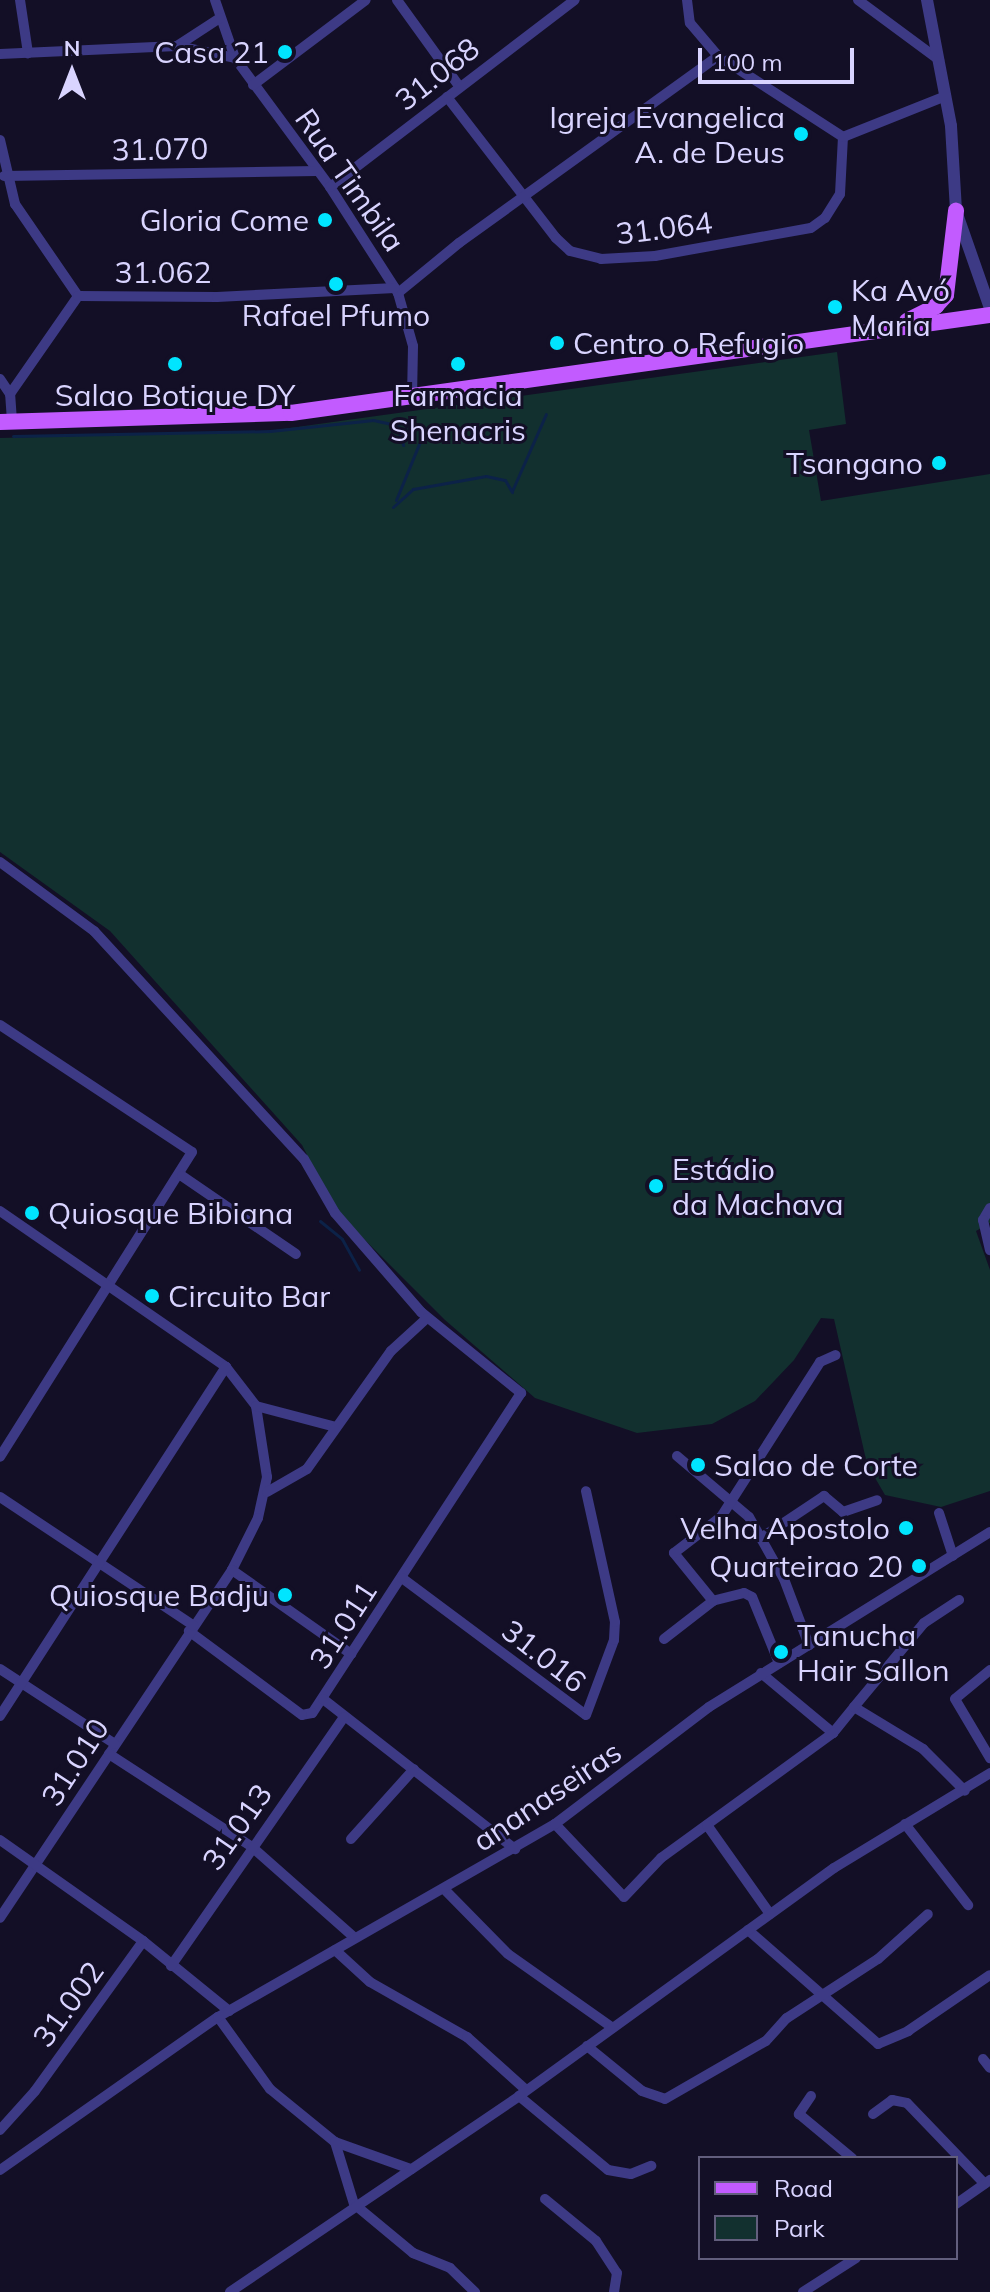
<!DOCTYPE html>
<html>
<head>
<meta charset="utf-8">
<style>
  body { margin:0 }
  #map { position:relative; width:990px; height:2292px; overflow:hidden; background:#130f26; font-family:Mulish,sans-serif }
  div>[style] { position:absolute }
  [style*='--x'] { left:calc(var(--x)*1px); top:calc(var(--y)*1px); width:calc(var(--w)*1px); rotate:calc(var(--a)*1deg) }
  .green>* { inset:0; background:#12302f }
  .stream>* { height:3px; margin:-1.5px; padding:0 1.5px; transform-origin:1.5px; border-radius:1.5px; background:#0c2248 }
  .minor>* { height:10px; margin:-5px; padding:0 5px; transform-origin:5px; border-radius:5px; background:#3d3a85 }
  .tertiary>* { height:12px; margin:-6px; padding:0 6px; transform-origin:6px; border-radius:6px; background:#3d3a85 }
  .primary>* { height:16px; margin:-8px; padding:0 8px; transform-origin:8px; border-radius:8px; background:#c25bff }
  .dots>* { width:22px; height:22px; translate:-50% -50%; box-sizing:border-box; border:4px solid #130f26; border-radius:50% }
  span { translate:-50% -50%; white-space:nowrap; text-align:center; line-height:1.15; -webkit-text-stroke:6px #130f26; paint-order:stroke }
  .poi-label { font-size:30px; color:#d9d4ff }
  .right { translate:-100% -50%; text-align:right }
  .left { translate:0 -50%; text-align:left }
  .street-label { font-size:30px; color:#d9d4ff }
  .legend { position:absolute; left:698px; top:2156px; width:260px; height:104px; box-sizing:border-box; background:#130f26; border:2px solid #625e7d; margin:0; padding:10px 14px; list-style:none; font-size:24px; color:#d9d4ff }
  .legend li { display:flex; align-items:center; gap:16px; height:40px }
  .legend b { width:40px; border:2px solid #625e7d }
  .north { position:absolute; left:32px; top:32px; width:80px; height:80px; -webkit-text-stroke:6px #130f26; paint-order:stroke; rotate:0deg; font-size:22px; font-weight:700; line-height:32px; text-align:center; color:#d9d4ff }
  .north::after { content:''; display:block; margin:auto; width:28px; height:36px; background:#d9d4ff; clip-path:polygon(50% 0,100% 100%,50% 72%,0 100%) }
  .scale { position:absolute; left:698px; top:48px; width:156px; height:36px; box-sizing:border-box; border:4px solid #d9d4ff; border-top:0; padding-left:10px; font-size:24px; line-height:28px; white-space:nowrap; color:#d9d4ff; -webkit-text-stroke:6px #130f26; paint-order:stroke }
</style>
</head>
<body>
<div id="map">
  <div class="green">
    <div style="clip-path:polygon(837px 352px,846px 424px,809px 430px,821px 501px,990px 474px,990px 1223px,976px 1231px,990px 1270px,990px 1491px,941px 1507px,885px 1495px,867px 1464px,834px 1319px,821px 1318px,794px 1360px,755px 1401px,712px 1424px,637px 1433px,535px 1398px,445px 1320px,336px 1211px,302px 1145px,110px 931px,0 852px,0 438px,268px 431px)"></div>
  </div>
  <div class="stream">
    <div style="--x:13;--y:436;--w:257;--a:-1.1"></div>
    <div style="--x:270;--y:431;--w:104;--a:-6.1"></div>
    <div style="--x:373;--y:420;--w:25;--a:12"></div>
    <div style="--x:397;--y:425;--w:21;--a:73"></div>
    <div style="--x:512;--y:491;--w:84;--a:-66.2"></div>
    <div style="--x:396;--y:500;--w:61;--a:-67.7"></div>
    <div style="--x:393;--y:507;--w:27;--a:-42"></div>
    <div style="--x:413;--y:489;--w:74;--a:-10.1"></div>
    <div style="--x:486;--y:476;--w:19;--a:12"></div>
    <div style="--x:505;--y:480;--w:14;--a:60"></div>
    <div style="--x:320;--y:1221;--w:28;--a:39"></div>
    <div style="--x:342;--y:1239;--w:35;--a:61"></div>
  </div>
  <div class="minor">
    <div style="--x:20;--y:0;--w:54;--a:81.4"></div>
    <div style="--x:215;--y:0;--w:61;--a:71"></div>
    <div style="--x:235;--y:58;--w:160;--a:53.6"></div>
    <div style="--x:330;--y:187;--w:126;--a:57.3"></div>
    <div style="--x:398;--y:293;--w:55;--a:74.2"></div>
    <div style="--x:413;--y:346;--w:52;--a:91.1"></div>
    <div style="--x:397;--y:0;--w:106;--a:54.2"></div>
    <div style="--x:687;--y:0;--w:23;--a:83"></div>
    <div style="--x:690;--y:23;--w:43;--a:49.7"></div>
    <div style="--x:718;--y:56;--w:149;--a:32.9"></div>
    <div style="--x:858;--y:0;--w:101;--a:36.5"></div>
    <div style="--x:177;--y:46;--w:51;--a:-33.1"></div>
    <div style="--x:0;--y:54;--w:177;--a:-2.6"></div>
    <div style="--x:177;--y:46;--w:59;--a:11.7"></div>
    <div style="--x:253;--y:85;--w:141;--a:-37"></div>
    <div style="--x:447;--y:97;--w:178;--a:52.3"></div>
    <div style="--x:556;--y:238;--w:19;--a:43"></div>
    <div style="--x:570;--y:251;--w:32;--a:14"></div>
    <div style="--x:601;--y:259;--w:54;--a:-3.2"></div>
    <div style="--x:655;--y:256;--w:158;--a:-10.2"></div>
    <div style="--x:811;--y:228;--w:17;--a:-36"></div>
    <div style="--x:825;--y:218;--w:28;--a:-58"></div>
    <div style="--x:840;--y:194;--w:57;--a:-87"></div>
    <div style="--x:843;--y:137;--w:111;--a:-21.7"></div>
    <div style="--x:0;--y:140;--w:66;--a:76.8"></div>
    <div style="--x:15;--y:204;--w:112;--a:55.6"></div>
    <div style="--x:4;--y:176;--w:313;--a:-0.9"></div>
    <div style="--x:330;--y:187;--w:308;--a:-37.4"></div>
    <div style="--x:398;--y:293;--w:79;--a:-39.3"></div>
    <div style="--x:459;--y:243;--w:319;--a:-35.8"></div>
    <div style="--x:0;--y:379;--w:18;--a:56"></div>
    <div style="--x:12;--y:421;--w:27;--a:-94"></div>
    <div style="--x:10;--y:394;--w:119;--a:-55.2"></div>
    <div style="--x:78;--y:296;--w:139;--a:0.4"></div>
    <div style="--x:217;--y:297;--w:178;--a:-2.9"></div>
    <div style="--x:0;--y:862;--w:117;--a:36.3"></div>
    <div style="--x:94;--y:931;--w:310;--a:47.4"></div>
    <div style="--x:304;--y:1159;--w:62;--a:60.1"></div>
    <div style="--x:335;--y:1213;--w:131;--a:49"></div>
    <div style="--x:421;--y:1312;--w:129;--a:39"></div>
    <div style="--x:521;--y:1393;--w:382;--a:123.1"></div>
    <div style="--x:312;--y:1713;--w:10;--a:169"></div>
    <div style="--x:302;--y:1715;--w:141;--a:-143.4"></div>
    <div style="--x:0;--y:1025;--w:230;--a:33.5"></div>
    <div style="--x:192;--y:1152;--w:360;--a:122.2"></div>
    <div style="--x:182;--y:1176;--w:138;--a:34.4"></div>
    <div style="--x:990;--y:1208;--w:14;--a:120"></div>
    <div style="--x:983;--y:1220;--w:31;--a:77"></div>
    <div style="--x:0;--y:1211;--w:275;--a:34.6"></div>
    <div style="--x:226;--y:1367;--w:49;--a:52.4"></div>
    <div style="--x:256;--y:1406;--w:72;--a:81.2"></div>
    <div style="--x:267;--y:1477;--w:42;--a:102.4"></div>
    <div style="--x:258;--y:1518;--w:58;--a:116.6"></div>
    <div style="--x:232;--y:1570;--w:418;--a:123.7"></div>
    <div style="--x:256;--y:1406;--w:83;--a:14.7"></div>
    <div style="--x:677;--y:1456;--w:94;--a:40.3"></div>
    <div style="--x:749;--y:1517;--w:71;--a:60.6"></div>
    <div style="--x:784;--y:1579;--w:71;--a:69.3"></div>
    <div style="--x:267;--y:1492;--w:46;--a:-29.9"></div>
    <div style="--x:307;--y:1469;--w:145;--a:-54.6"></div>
    <div style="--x:391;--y:1351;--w:49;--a:-42.5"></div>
    <div style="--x:0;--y:1497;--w:232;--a:33.6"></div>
    <div style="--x:939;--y:1513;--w:45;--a:72"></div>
    <div style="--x:761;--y:1538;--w:76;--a:-33.7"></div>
    <div style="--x:824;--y:1496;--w:25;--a:40"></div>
    <div style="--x:843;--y:1512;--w:36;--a:-19"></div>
    <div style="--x:232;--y:1570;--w:146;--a:35.2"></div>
    <div style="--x:402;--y:1578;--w:229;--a:36.7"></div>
    <div style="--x:586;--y:1715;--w:80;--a:-69.5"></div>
    <div style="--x:614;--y:1640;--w:18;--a:-87"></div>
    <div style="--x:615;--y:1622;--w:134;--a:-102.5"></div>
    <div style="--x:664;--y:1639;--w:62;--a:-37.8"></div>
    <div style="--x:779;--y:1663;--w:71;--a:-112.2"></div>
    <div style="--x:752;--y:1597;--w:9;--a:-153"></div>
    <div style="--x:744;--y:1593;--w:32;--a:166"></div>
    <div style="--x:713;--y:1601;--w:62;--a:-129.1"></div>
    <div style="--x:674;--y:1553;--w:59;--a:-37.5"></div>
    <div style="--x:721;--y:1517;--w:184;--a:-57.4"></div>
    <div style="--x:820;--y:1362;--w:17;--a:-24"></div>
    <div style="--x:0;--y:1669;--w:137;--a:33.1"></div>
    <div style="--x:990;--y:1670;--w:45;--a:140.4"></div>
    <div style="--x:955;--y:1699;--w:69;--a:59.3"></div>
    <div style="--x:761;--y:1673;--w:94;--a:39.8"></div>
    <div style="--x:833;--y:1733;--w:33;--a:-51"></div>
    <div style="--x:854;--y:1707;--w:81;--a:31.3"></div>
    <div style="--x:923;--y:1749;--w:59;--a:45"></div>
    <div style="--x:323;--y:1699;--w:244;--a:38"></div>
    <div style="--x:854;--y:1707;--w:109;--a:-50.2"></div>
    <div style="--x:924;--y:1623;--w:42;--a:-33.3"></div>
    <div style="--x:0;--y:1716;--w:416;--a:-57.1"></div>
    <div style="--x:109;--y:1754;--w:171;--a:33"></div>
    <div style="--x:252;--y:1847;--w:137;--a:41.5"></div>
    <div style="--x:555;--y:1824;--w:100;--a:46.6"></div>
    <div style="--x:624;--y:1897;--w:54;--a:-46.5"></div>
    <div style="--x:661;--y:1858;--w:213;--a:-36"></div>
    <div style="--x:905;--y:1824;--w:103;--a:52.1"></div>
    <div style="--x:707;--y:1825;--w:109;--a:54.7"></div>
    <div style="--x:351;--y:1839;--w:94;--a:-48"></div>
    <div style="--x:0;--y:1840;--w:175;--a:35.2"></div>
    <div style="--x:143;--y:1941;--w:111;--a:39.1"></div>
    <div style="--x:446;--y:1891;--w:88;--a:45.5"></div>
    <div style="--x:508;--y:1954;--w:128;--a:35.2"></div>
    <div style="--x:748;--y:1930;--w:173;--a:41.2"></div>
    <div style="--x:878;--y:2044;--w:33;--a:-23"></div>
    <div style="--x:908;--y:2031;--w:99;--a:-34.3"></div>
    <div style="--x:335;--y:1950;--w:47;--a:42.4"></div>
    <div style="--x:370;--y:1982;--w:112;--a:29.6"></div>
    <div style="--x:467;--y:2037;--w:79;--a:41.9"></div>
    <div style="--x:171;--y:1966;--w:303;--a:-55.2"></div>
    <div style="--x:218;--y:2017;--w:89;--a:54.2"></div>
    <div style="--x:270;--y:2089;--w:84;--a:39.2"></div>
    <div style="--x:335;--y:2142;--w:81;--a:19.6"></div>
    <div style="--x:587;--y:2046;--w:71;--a:39.3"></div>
    <div style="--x:642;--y:2091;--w:24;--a:19"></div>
    <div style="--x:665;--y:2099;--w:116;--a:-29.9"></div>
    <div style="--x:766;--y:2041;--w:31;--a:-48"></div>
    <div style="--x:787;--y:2018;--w:108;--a:-33"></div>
    <div style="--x:878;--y:1959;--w:67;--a:-42"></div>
    <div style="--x:983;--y:2059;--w:11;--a:52"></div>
    <div style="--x:519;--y:2096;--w:116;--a:39.7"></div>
    <div style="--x:608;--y:2170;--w:23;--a:10"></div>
    <div style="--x:631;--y:2174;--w:22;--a:-22"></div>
    <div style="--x:811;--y:2096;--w:22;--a:124"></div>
    <div style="--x:799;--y:2114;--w:69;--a:39.7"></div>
    <div style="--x:873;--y:2114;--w:24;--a:-36"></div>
    <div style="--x:892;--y:2100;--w:15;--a:11"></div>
    <div style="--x:907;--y:2103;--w:112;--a:46.1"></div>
    <div style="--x:0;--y:2130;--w:52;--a:-48.1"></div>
    <div style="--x:35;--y:2091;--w:185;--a:-54.2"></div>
    <div style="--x:335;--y:2142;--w:65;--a:73"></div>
    <div style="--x:354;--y:2204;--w:77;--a:39.7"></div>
    <div style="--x:413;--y:2253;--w:40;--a:22"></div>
    <div style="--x:450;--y:2268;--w:35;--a:44"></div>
    <div style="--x:0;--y:2170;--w:266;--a:-35.1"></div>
    <div style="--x:218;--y:2017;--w:388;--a:-29.8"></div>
    <div style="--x:555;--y:1824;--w:193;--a:-37.2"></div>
    <div style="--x:709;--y:1707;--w:331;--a:-31.9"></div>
    <div style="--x:545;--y:2199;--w:66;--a:39.5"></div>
    <div style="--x:596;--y:2241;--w:38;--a:57"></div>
    <div style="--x:617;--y:2273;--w:19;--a:99"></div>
    <div style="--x:956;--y:2204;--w:42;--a:-35.2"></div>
    <div style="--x:230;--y:2292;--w:349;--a:-34.1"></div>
    <div style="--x:519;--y:2096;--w:389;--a:-35.9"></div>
    <div style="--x:834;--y:1868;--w:183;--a:-31.3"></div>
    <div style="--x:803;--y:2292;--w:63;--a:-32.7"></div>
  </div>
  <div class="tertiary">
    <div style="--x:927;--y:0;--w:128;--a:79.2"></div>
    <div style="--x:951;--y:126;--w:85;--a:86.6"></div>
    <div style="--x:956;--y:211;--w:103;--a:70.7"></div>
  </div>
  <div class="primary">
    <div style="--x:907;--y:321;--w:33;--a:-27"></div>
    <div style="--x:936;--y:306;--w:15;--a:-48"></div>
    <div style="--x:946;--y:295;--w:85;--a:-83.2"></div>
    <div style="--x:0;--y:422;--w:291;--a:-1.8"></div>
    <div style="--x:291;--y:413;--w:706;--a:-7.98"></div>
  </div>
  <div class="dots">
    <div style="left:285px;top:52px;background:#00e5ff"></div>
    <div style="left:801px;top:134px;background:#00e5ff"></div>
    <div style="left:325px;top:220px;background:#00e5ff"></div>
    <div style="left:336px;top:284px;background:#00e5ff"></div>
    <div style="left:835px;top:307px;background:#00e5ff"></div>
    <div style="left:557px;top:343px;background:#00e5ff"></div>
    <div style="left:175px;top:364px;background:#00e5ff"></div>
    <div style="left:458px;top:364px;background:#00e5ff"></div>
    <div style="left:939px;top:463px;background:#00e5ff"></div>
    <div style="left:656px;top:1186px;background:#00e5ff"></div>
    <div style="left:32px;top:1213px;background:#00e5ff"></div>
    <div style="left:152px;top:1296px;background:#00e5ff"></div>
    <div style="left:698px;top:1465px;background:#00e5ff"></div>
    <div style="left:906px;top:1528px;background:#00e5ff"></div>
    <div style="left:919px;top:1566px;background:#00e5ff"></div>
    <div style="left:285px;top:1595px;background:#00e5ff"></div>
    <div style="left:781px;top:1652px;background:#00e5ff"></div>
  </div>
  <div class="poi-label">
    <span class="right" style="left:269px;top:52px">Casa 21</span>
    <span class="right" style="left:785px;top:134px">Igreja Evangelica<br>A. de Deus</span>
    <span class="right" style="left:309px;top:220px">Gloria Come</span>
    <span class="left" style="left:851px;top:307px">Ka Avó<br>Maria</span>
    <span style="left:336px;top:315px">Rafael Pfumo</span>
    <span class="left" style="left:573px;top:343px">Centro o Refugio</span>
    <span style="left:175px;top:395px">Salao Botique DY</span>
    <span style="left:458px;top:412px">Farmacia<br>Shenacris</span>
    <span class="right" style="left:923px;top:463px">Tsangano</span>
    <span class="left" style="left:672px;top:1186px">Estádio<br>da Machava</span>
    <span class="left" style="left:48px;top:1213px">Quiosque Bibiana</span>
    <span class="left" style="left:168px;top:1296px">Circuito Bar</span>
    <span class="left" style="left:714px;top:1465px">Salao de Corte</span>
    <span class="right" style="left:890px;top:1528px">Velha Apostolo</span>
    <span class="right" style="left:903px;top:1566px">Quarteirao 20</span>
    <span class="right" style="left:269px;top:1595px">Quiosque Badju</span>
    <span class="left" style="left:797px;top:1652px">Tanucha<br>Hair Sallon</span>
  </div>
  <div class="street-label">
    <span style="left:437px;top:74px;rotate:-38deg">31.068</span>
    <span style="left:160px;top:149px;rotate:-1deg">31.070</span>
    <span style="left:350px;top:180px;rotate:55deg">Rua Timbila</span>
    <span style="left:664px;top:228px;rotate:-7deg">31.064</span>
    <span style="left:163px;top:272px">31.062</span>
    <span style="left:343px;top:1625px;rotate:-57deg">31.011</span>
    <span style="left:544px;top:1656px;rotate:38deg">31.016</span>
    <span style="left:75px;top:1762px;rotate:-57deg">31.010</span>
    <span style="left:547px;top:1796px;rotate:-34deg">ananaseiras</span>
    <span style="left:237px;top:1827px;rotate:-55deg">31.013</span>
    <span style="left:68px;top:2004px;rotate:-54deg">31.002</span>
  </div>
  <ul class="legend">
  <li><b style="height:10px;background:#c25bff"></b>Road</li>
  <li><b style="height:22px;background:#12302f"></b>Park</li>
  </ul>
  <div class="north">N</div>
  <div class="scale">100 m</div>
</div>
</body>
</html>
